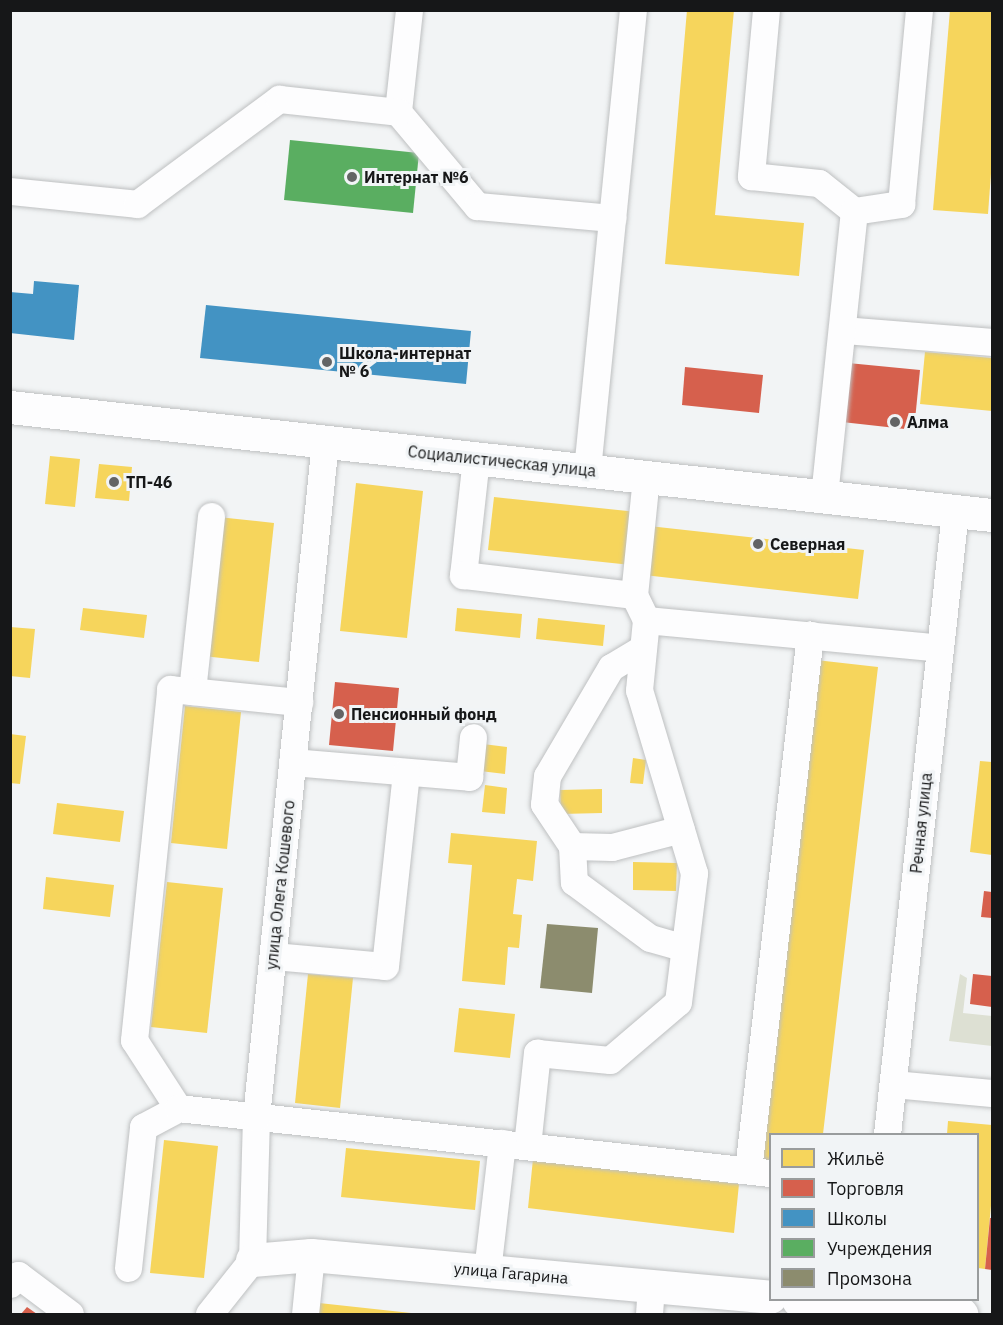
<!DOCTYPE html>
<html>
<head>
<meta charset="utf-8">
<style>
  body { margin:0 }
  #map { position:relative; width:1003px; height:1325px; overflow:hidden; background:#f2f4f5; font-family:"IBM Plex Sans",sans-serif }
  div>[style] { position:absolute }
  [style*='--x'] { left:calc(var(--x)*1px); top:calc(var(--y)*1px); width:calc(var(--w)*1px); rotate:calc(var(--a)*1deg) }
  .green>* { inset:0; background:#dde0d3 }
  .homes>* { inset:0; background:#f6d55c }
  .shops>* { inset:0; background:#d6604d }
  .schools>* { inset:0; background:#4393c3 }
  .public>* { inset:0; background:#5aae61 }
  .industry>* { inset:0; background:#8c8c6e }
  .roads { filter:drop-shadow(0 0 2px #bec0c1) drop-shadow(0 0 2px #bec0c1) }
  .minor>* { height:27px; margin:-13.5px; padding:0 13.5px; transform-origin:13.5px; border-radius:13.5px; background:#fdfdfe }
  .major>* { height:33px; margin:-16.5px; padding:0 16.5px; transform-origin:16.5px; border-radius:16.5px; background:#fdfdfe }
  .dots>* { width:16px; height:16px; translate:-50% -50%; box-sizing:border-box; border:3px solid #f1f4f6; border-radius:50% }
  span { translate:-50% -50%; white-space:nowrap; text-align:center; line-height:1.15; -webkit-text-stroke:6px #f1f4f6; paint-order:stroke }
  .poi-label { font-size:16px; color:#161718; font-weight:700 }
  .left { translate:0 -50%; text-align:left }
  .street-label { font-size:16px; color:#161718 }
  .frame { position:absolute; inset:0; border:12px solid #161718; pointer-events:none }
  .legend { position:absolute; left:769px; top:1133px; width:210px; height:168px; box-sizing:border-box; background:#f1f4f6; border:2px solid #999c9d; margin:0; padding:8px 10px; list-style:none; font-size:18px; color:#161718 }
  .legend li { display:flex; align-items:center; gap:12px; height:30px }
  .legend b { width:30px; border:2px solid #999c9d }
</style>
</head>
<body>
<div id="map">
  <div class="green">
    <div style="clip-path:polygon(960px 974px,967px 978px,963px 1013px,992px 1016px,992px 1046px,949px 1041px)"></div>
  </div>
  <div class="homes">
    <div style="clip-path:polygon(687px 10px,734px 10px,715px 215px,804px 223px,799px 276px,665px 264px)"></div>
    <div style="clip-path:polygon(950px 10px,992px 10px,992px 160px,988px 214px,933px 210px)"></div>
    <div style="clip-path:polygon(925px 352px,992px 358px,992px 411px,920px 404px)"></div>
    <div style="clip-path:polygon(50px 456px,80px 459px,75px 507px,45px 504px)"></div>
    <div style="clip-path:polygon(99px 464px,132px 467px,129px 501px,95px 498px)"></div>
    <div style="clip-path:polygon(356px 483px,423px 491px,407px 638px,340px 631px)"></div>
    <div style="clip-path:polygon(494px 497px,637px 512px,631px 565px,488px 550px)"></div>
    <div style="clip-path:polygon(218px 517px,274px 523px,259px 662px,203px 656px)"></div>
    <div style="clip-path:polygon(649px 526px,864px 550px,858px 599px,644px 575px)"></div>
    <div style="clip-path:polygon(83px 608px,147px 615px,144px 638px,80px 630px)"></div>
    <div style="clip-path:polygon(457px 608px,522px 614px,520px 638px,455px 631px)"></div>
    <div style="clip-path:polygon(538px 618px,605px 625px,603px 646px,536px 639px)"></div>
    <div style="clip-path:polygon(10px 627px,35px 629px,30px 678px,10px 676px)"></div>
    <div style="clip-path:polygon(816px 660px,878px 667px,823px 1134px,770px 1134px,770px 1162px,756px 1160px)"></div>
    <div style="clip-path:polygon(185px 706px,241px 712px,227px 849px,171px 843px)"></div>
    <div style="clip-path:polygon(10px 734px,26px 736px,20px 784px,10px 783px)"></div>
    <div style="clip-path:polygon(483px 744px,507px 747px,505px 774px,480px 771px)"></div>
    <div style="clip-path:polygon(633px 758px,646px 760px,643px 784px,630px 783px)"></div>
    <div style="clip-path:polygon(980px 761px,992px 762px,992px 855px,970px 852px)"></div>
    <div style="clip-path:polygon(485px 785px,507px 788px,505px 814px,482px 812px)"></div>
    <div style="clip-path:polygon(602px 789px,602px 813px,561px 814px,560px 790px)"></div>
    <div style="clip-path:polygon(57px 803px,124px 811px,120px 842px,53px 834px)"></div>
    <div style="clip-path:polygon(451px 833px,537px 841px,533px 881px,517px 879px,513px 914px,522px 915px,519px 948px,508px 947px,505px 985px,462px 981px,472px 865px,448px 863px)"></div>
    <div style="clip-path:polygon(633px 862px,677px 863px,676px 891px,633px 890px)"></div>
    <div style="clip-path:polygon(46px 877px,114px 885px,110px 917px,43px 909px)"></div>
    <div style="clip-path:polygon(167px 882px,223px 888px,207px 1033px,151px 1027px)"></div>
    <div style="clip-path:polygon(308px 974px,353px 978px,340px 1108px,295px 1103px)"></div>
    <div style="clip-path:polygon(459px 1008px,515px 1014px,510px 1058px,454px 1052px)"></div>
    <div style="clip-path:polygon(948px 1121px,992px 1125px,992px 1195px,985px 1269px,978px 1268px,978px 1134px,947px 1134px)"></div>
    <div style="clip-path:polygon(164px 1140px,218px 1146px,204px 1278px,150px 1273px)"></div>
    <div style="clip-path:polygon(346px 1148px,480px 1161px,475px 1210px,341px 1197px)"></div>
    <div style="clip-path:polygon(533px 1159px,739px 1184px,734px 1233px,528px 1208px)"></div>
    <div style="clip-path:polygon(319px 1303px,411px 1313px,411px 1314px,318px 1314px)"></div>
  </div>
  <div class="shops">
    <div style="clip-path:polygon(848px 363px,920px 370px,914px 430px,842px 422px)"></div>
    <div style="clip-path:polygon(685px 367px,763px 375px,759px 413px,682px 405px)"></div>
    <div style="clip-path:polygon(335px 682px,399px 688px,393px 751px,329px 745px)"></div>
    <div style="clip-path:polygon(984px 891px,992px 892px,992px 918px,981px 917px)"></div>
    <div style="clip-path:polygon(973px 974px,992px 976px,992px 1007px,970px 1004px)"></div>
    <div style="clip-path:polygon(990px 1218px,992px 1218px,992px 1270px,985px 1269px)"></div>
    <div style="clip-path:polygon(27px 1307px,37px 1314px,21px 1314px)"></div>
  </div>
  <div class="schools">
    <div style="clip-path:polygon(34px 281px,79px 285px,74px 340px,10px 333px,10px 292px,33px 294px)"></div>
    <div style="clip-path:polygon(206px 305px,471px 331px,466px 384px,200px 358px)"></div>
  </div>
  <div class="public">
    <div style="clip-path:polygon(290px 140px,419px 153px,413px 213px,284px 200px)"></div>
  </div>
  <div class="industry">
    <div style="clip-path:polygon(547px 924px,598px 928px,592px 993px,540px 988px)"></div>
  </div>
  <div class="roads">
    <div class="minor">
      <div style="--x:409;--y:10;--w:103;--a:96.2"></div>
      <div style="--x:398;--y:112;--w:123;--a:50"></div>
      <div style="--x:477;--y:206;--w:136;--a:5.1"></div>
      <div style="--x:766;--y:10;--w:167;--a:95.2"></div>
      <div style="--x:751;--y:176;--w:68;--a:5.9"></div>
      <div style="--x:819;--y:183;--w:45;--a:38.7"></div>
      <div style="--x:10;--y:191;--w:128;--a:5.8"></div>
      <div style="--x:137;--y:204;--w:177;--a:-36.5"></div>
      <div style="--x:279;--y:99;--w:120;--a:6.2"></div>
      <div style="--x:843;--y:330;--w:149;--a:4.6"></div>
      <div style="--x:476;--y:458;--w:118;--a:96.3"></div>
      <div style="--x:463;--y:575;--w:172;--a:6.7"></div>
      <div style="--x:587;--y:470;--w:462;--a:-84.3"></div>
      <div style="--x:646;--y:477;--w:119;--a:95.8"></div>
      <div style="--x:634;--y:595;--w:28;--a:64"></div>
      <div style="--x:646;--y:620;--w:295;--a:5.4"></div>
      <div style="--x:824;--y:496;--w:287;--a:-84"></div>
      <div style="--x:854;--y:211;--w:48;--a:-8.5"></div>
      <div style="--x:901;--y:204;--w:195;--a:-84.7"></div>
      <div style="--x:643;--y:648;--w:37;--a:149"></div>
      <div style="--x:611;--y:667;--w:126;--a:120.4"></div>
      <div style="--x:547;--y:776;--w:28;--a:96"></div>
      <div style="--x:544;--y:804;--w:50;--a:56.3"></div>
      <div style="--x:572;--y:846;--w:40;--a:1.4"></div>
      <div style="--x:612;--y:847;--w:71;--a:-14.6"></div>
      <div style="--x:192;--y:691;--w:176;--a:-83.8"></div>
      <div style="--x:292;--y:762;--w:178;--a:4.8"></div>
      <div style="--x:469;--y:777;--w:40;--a:-84.3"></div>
      <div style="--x:572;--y:846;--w:36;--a:87"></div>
      <div style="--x:574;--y:882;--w:94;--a:36.4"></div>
      <div style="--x:650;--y:938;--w:35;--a:16"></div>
      <div style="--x:273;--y:956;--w:112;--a:5.1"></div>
      <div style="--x:385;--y:966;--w:195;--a:-83.8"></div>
      <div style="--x:893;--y:1084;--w:99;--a:5.2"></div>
      <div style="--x:178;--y:1108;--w:81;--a:-122.9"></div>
      <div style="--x:134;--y:1040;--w:353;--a:-84.1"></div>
      <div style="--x:170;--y:689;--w:130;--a:5.8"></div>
      <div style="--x:887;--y:1134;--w:627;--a:-83.77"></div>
      <div style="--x:527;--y:1146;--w:94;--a:-83.9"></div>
      <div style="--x:537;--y:1053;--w:73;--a:5.5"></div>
      <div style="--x:610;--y:1060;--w:89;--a:-40.5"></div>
      <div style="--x:678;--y:1002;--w:130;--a:-82.9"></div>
      <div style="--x:694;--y:873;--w:191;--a:-106.7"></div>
      <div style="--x:639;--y:690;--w:70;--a:-84.3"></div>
      <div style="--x:748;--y:1170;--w:539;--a:-83.39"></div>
      <div style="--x:128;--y:1268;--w:142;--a:-83.9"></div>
      <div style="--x:143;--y:1127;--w:40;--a:-28"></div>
      <div style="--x:178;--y:1108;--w:596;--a:6.27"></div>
      <div style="--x:487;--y:1271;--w:129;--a:-83.3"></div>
      <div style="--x:10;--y:1284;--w:12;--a:-48"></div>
      <div style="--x:18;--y:1275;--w:65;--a:36.9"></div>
      <div style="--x:209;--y:1314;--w:69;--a:-51.5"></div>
      <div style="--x:252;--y:1260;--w:143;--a:-88.4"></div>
      <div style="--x:256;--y:1117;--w:680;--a:-84.17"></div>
      <div style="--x:305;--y:1314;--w:59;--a:-84.2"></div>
      <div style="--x:649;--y:1314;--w:28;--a:-86"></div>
    </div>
    <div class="major">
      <div style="--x:10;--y:407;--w:988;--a:6.28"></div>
      <div style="--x:252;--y:1260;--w:59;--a:-4.8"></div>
      <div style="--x:311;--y:1255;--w:461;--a:5.2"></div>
      <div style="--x:798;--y:1300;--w:164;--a:4.9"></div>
    </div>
  </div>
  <div class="dots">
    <div style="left:352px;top:177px;background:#636465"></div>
    <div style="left:327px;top:362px;background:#636465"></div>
    <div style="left:895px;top:422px;background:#636465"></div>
    <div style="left:114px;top:482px;background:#636465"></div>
    <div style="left:758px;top:544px;background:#636465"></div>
    <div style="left:339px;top:714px;background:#636465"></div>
  </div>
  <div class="poi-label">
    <span class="left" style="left:364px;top:177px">Интернат №6</span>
    <span class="left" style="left:339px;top:362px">Школа-интернат<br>№ 6</span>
    <span class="left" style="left:907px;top:422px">Алма</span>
    <span class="left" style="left:126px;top:482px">ТП-46</span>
    <span class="left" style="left:770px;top:544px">Северная</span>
    <span class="left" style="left:351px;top:714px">Пенсионный фонд</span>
  </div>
  <div class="street-label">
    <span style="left:502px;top:461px;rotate:6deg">Социалистическая улица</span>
    <span style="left:921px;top:823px;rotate:-84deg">Речная улица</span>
    <span style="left:280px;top:885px;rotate:-84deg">улица Олега Кошевого</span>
    <span style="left:511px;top:1273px;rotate:5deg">улица Гагарина</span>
  </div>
  <div class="frame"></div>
  <ul class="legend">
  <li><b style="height:16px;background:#f6d55c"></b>Жильё</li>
  <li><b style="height:16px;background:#d6604d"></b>Торговля</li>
  <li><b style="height:16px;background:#4393c3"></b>Школы</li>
  <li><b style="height:16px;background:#5aae61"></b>Учреждения</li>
  <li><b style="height:16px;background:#8c8c6e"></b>Промзона</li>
  </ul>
</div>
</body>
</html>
